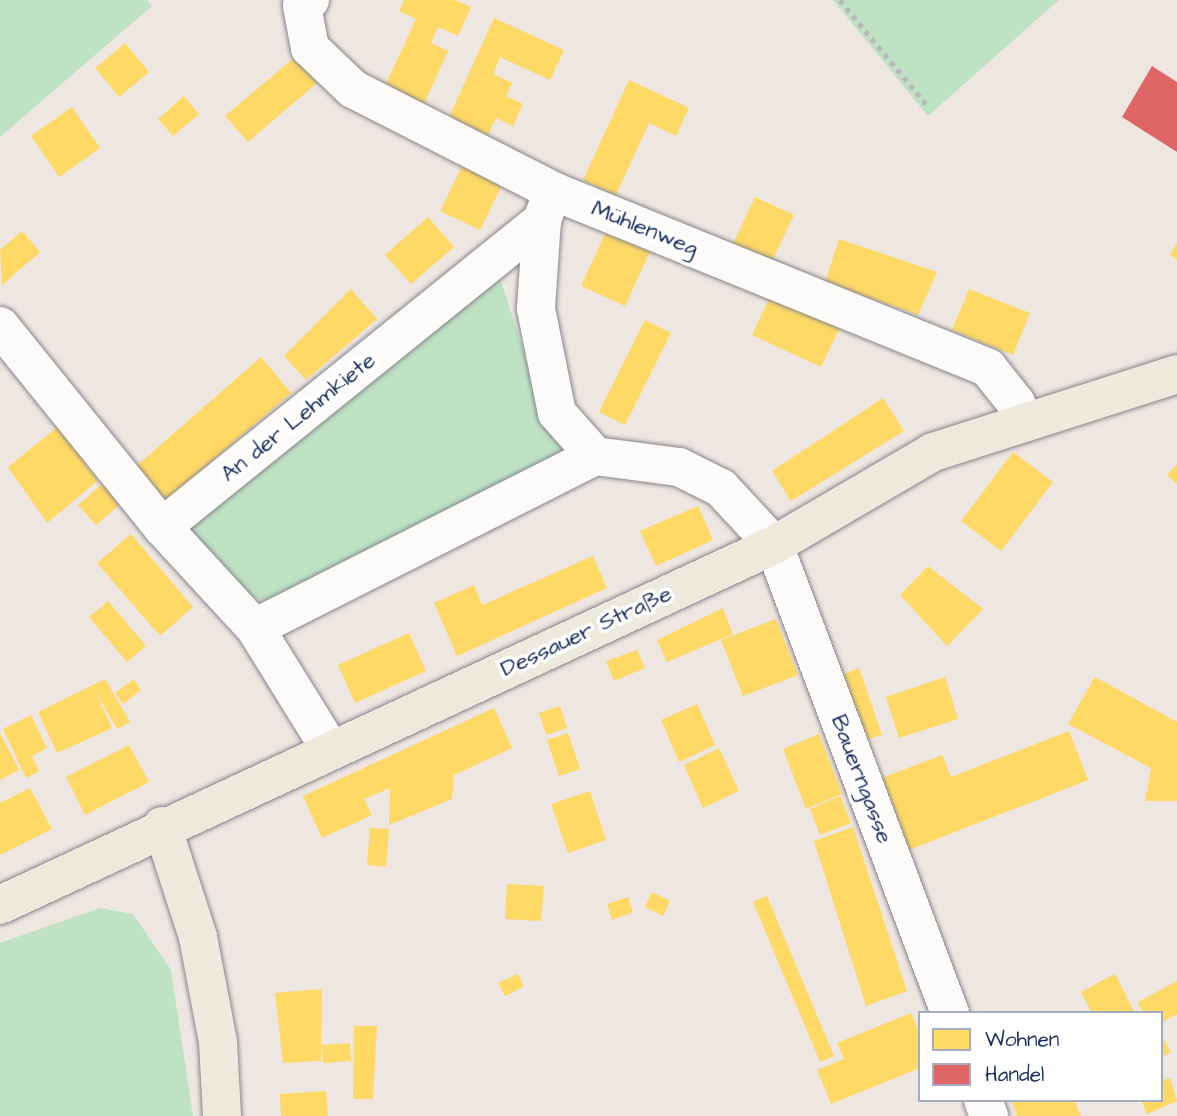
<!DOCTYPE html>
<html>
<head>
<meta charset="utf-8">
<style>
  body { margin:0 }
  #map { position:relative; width:1177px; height:1116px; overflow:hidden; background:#eee6e1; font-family:"Architects Daughter",sans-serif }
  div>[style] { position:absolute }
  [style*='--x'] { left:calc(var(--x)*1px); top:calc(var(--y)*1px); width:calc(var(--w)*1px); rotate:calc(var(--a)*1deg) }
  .green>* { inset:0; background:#bee2c3 }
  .homes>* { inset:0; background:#ffd966 }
  .shops>* { inset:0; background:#e06666 }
  .path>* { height:4.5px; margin-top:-2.25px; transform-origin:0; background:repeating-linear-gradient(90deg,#b7b8bc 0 5px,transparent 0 10px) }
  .roads { filter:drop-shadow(0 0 2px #86868d) drop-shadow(0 0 2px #86868d) }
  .minor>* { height:38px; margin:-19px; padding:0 19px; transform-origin:19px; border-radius:19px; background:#fcfbfa }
  .major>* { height:38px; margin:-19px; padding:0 19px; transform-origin:19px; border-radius:19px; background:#ece9dd }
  span { translate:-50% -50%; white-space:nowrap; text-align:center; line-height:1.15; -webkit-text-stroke:7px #fff; paint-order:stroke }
  .street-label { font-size:23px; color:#1b2f5e }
  .legend { position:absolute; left:918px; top:1011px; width:245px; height:91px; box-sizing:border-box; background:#fff; border:2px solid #a4acbf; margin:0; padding:9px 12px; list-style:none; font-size:21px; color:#1b2f5e }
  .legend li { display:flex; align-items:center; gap:14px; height:35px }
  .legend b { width:35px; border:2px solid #a4acbf }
</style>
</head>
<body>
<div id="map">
  <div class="green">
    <div style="clip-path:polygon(0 0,147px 0,152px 6px,0 137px)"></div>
    <div style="clip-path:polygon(833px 0,1059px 0,928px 116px)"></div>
    <div style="clip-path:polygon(499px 275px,549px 429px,570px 454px,272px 601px,237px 595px,202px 557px,191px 528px)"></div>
    <div style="clip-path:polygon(100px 908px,133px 914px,171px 970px,193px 1116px,0 1116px,0 943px)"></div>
  </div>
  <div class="homes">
    <div style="clip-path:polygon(404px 0,455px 0,471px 7px,458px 36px,438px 27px,431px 43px,448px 51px,424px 104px,385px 86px,416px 19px,399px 11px)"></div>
    <div style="clip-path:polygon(494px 18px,564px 50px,550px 80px,500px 57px,493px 74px,512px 83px,506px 96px,523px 104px,513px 126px,496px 118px,488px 135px,449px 117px)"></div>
    <div style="clip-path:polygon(125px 43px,149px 72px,119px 97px,95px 68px)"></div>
    <div style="clip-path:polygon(295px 57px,317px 83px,248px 142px,225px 116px)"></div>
    <div style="clip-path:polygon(629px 80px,689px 108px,676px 136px,649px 123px,616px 195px,583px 180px)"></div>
    <div style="clip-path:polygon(184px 96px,199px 114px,173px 136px,158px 119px)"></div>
    <div style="clip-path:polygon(72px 107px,100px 148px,59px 177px,31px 136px)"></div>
    <div style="clip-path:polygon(464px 162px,504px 181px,480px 230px,440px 211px)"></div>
    <div style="clip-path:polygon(755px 197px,794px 215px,769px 267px,730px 250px)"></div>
    <div style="clip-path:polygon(428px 217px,454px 247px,411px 284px,385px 255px)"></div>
    <div style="clip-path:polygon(610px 223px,654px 243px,625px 306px,581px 286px)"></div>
    <div style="clip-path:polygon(22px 231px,40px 252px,2px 285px,0 250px)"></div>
    <div style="clip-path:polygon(839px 239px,937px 272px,918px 315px,825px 282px)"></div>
    <div style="clip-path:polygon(1177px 243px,1177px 260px,1170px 255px)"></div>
    <div style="clip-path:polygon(774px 288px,843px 321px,821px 367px,752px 335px)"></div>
    <div style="clip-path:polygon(351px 289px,377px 319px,306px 380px,284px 356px)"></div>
    <div style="clip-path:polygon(969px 289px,1030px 313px,1013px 355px,952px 330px)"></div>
    <div style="clip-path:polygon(645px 320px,671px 333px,625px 425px,599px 412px)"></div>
    <div style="clip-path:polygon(261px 357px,291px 393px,164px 502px,134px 468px)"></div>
    <div style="clip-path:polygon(883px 398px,904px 431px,791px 501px,772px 471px)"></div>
    <div style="clip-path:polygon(61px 424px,91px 460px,85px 465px,98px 480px,47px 523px,8px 467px)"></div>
    <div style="clip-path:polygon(1013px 452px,1053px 482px,1001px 551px,961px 521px)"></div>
    <div style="clip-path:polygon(1177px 464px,1177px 484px,1167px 475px)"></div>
    <div style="clip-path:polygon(102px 484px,119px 505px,96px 525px,78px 505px)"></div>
    <div style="clip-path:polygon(698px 506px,713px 540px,656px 566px,640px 531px)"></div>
    <div style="clip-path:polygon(131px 534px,193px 607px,160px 636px,97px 563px)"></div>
    <div style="clip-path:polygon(593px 556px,607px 588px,457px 656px,434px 603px,474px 585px,482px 605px)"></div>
    <div style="clip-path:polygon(928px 566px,983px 609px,947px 646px,900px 595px)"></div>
    <div style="clip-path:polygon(108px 601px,146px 646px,127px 662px,89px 617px)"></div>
    <div style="clip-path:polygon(723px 608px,733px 634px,667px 662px,657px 640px)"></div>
    <div style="clip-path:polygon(776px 619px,798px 675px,743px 696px,721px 640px)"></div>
    <div style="clip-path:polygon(409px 633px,426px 671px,355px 703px,338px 665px)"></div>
    <div style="clip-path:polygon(637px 650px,645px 668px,614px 681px,606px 661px)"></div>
    <div style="clip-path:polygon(859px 668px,882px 735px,862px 741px,840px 675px)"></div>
    <div style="clip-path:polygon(945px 677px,958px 719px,899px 738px,886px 697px)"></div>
    <div style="clip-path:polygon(1095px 677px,1177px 722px,1177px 801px,1145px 801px,1151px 768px,1068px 724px)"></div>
    <div style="clip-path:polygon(105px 679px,130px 722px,117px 729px,94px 689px,112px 728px,57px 753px,38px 712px)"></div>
    <div style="clip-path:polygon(134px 679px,141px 690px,123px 704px,115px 693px)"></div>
    <div style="clip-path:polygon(697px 704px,715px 745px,679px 762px,661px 720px)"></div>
    <div style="clip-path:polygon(560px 706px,567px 728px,546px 735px,539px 713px)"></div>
    <div style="clip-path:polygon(494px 708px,512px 748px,454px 775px,452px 799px,389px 825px,390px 788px,364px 799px,372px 815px,322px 838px,303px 796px)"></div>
    <div style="clip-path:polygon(31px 715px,47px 748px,32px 756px,39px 771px,26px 778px,3px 729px)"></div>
    <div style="clip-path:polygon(1069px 731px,1088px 780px,909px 850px,882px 778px,942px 755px,951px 777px)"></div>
    <div style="clip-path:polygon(0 733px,19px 770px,0 780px)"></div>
    <div style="clip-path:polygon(568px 733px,580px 769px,559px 776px,547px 740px)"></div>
    <div style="clip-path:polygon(819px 734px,842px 794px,806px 809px,783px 749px)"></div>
    <div style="clip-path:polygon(129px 745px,149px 782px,85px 815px,66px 777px)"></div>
    <div style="clip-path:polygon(719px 748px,739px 791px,703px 808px,684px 765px)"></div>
    <div style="clip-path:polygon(30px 788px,52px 829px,0 855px,0 803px)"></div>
    <div style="clip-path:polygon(590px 791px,606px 840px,568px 853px,551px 804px)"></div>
    <div style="clip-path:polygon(840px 796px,851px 823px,820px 835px,810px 809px)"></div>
    <div style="clip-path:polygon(853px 827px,907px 991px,866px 1006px,814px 841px)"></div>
    <div style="clip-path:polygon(370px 828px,389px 829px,386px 867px,367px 865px)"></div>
    <div style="clip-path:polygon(507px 884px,544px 886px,541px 921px,505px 919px)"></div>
    <div style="clip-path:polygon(652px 892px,670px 901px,663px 916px,645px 907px)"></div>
    <div style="clip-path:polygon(767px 896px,834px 1056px,820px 1062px,753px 902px)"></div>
    <div style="clip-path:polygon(628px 897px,633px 912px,612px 920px,607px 904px)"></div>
    <div style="clip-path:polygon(518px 974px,524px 986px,505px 996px,498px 983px)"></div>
    <div style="clip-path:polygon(1115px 974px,1135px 1013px,1092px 1013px,1081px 992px)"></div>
    <div style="clip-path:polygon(1177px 981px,1177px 1014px,1161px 1023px,1161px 1013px,1143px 1013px,1138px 1002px)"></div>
    <div style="clip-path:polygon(322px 989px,321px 1061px,283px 1063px,275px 993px)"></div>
    <div style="clip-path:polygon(911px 1013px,920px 1034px,920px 1068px,831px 1104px,817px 1070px,844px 1059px,837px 1043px)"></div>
    <div style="clip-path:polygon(354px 1026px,377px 1026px,373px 1099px,353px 1099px)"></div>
    <div style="clip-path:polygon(1161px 1034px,1171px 1052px,1161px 1058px)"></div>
    <div style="clip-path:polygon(350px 1043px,351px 1061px,323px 1063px,322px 1045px)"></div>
    <div style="clip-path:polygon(1170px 1078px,1177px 1101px,1147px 1114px,1141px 1100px,1161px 1100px,1161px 1081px)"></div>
    <div style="clip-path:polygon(326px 1091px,328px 1116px,281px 1116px,280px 1094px)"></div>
    <div style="clip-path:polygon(1011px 1100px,1074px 1100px,1081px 1116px,1017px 1116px)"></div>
  </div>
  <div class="shops">
    <div style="clip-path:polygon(1152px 66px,1177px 82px,1177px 152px,1122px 117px)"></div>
  </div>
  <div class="path">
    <div style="--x:840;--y:0;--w:135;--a:50.4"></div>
  </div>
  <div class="roads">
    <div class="minor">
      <div style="--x:310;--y:0;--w:10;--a:143"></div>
      <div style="--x:302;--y:6;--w:43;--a:79.2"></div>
      <div style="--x:310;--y:48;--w:59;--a:43.6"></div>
      <div style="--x:353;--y:89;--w:225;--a:27"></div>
      <div style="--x:553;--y:191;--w:470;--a:22.1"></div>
      <div style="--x:988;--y:368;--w:45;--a:51.3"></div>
      <div style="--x:1016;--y:403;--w:20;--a:75"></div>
      <div style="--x:542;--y:220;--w:89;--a:93.9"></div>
      <div style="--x:536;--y:309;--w:106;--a:78.6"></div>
      <div style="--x:557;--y:413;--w:57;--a:48.5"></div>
      <div style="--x:595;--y:456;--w:381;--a:153.2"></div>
      <div style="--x:255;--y:628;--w:137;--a:-132.6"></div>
      <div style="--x:162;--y:527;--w:489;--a:-38.9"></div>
      <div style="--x:542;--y:220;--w:31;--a:-69"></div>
      <div style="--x:0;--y:326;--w:258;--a:51.1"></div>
      <div style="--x:595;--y:456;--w:85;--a:7.5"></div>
      <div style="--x:679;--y:467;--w:47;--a:26.6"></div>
      <div style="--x:721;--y:488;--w:78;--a:47.1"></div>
      <div style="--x:774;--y:545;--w:500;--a:69.4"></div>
      <div style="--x:255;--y:628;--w:142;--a:58.2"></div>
      <div style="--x:983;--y:1100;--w:17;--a:69"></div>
    </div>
    <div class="major">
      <div style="--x:162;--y:826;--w:117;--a:72"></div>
      <div style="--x:198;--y:937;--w:107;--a:79.2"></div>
      <div style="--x:218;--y:1042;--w:74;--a:86.9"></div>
      <div style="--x:0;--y:905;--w:854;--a:-24.94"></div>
      <div style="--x:774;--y:545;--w:184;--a:-30.3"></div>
      <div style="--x:933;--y:452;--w:256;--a:-17.7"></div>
    </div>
  </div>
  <div class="street-label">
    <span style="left:645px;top:228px;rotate:22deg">Mühlenweg</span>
    <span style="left:298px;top:417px;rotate:-39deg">An der Lehmkiete</span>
    <span style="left:586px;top:631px;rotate:-25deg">Dessauer Straße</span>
    <span style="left:862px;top:779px;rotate:69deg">Bauerngasse</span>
  </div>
  <ul class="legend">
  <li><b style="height:19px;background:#ffd966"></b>Wohnen</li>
  <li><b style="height:19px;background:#e06666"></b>Handel</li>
  </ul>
</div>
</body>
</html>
